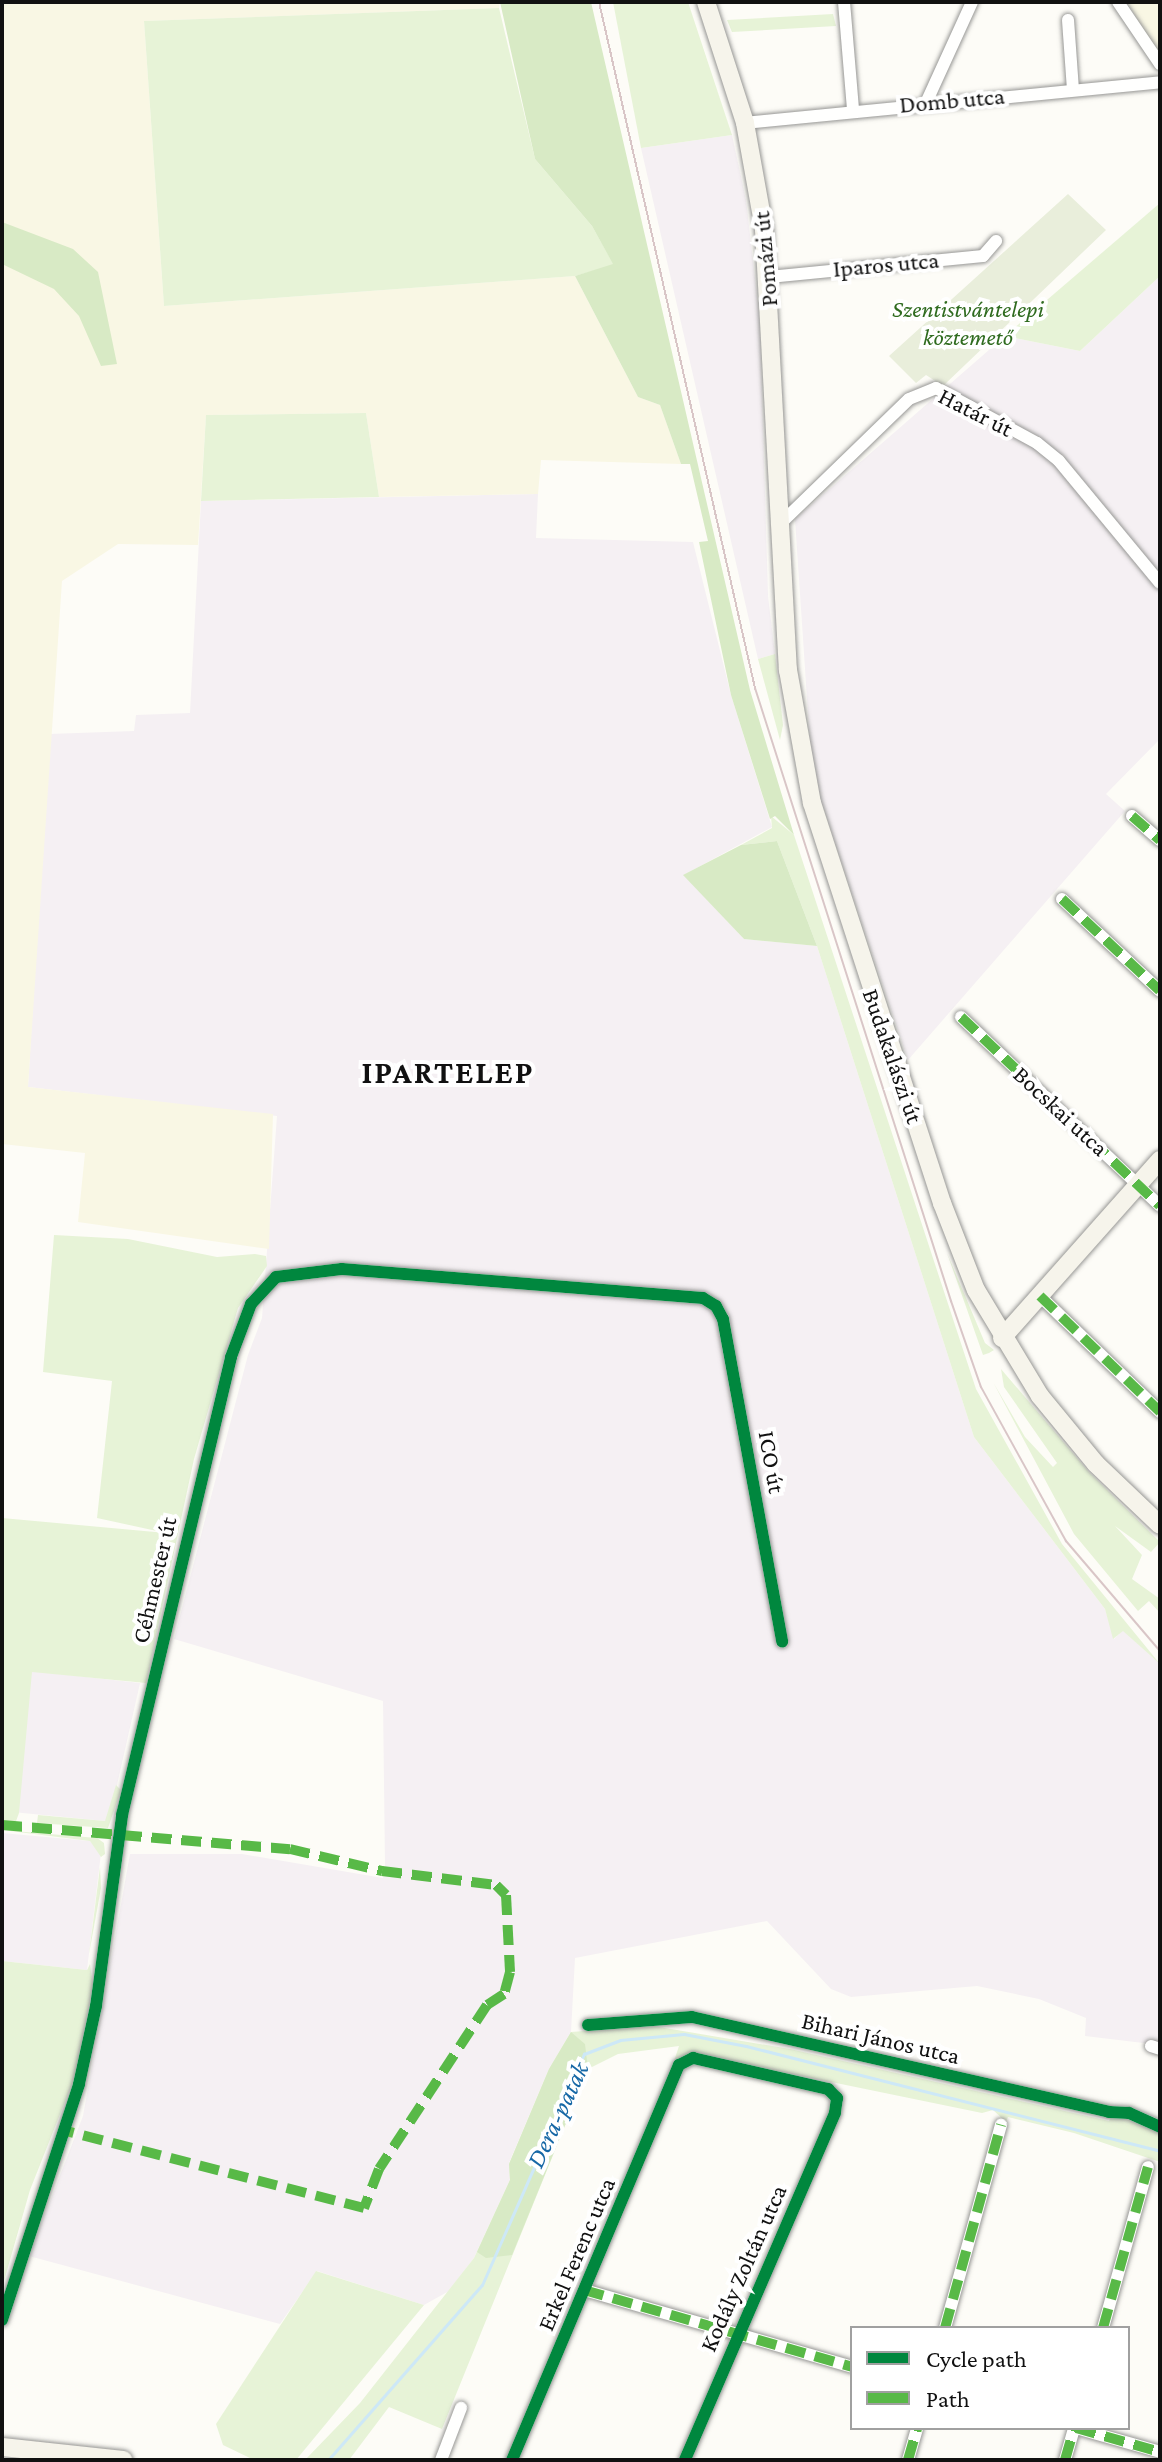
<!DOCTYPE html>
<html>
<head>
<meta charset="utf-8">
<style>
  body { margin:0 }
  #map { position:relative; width:1162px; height:2462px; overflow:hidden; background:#fdfcf7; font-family:"Crimson Pro",serif }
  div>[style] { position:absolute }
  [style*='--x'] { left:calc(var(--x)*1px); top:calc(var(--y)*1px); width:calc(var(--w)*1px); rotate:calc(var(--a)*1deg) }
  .industrial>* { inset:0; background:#f5f0f3 }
  .farmland>* { inset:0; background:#f9f7e4 }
  .green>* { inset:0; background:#e7f3d7 }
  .forest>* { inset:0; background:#d8eac5 }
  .cemetery>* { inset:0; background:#e9eedb }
  .stream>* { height:3px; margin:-1.5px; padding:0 1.5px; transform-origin:1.5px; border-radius:1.5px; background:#cde8f7 }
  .roads { filter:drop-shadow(0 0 2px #979795) drop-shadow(0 0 2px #979795) }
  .street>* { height:12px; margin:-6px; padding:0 6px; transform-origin:6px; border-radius:6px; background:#fffffe }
  .secondary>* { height:18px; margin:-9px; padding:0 9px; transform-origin:9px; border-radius:9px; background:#f6f4eb }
  .tram>* { height:2px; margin:-1px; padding:0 1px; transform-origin:1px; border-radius:1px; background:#d9c6c7 }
  .quiet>* { height:10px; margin-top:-5px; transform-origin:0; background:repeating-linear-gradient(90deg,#58b947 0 20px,transparent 0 30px) }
  .cycleway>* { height:12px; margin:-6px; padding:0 6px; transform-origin:6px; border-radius:6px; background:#00873e }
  span { translate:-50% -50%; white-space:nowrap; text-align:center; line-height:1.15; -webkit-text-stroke:8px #fff; paint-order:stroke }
  .street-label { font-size:24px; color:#111 }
  .park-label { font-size:24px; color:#2f6b1f; font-style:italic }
  .water-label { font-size:26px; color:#1768a6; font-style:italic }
  .district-label { font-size:32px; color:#111; font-weight:700; letter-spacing:2px }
  .frame { position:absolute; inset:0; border:4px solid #111; pointer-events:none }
  .legend { position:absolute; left:850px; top:2326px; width:280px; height:104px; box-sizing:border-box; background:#fff; border:2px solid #a0a0a0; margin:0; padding:10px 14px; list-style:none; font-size:24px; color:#111 }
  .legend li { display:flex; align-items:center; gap:16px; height:40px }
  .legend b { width:40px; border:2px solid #a0a0a0 }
</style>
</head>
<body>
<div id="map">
  <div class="industrial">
    <div style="clip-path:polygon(732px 135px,746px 200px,760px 322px,768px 596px,775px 654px,758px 659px,641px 148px)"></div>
    <div style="clip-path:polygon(1160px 276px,1160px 739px,1106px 794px,1125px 811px,908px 1060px,812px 774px,795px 519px,1005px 336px,1080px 351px)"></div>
    <div style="clip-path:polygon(538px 494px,536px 538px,693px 542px,731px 695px,772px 827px,684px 875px,744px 939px,817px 946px,974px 1437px,1105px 1609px,1114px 1639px,1123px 1630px,1160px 1664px,1160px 2045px,1085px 2036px,1086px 2018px,1039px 1999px,977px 1986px,851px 1997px,831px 1989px,767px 1921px,575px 1958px,571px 2032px,549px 2069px,509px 2163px,510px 2180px,474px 2258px,449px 2291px,424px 2305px,317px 2271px,280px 2324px,29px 2256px,83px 2116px,130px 1854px,242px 1854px,383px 1878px,385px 1865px,383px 1701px,174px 1639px,248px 1355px,262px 1318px,277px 1116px,28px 1087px,49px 734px,134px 731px,136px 715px,190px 713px,201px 501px)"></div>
    <div style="clip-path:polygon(32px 1671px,140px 1683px,110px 1816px,105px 1821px,2px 1811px,2px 1703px)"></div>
    <div style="clip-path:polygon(2px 1833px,90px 1841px,101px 1853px,87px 1970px,2px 1961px)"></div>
  </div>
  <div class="farmland">
    <div style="clip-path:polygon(2px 2px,500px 2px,499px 8px,144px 21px,164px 306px,575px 276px,638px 397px,660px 405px,681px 464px,541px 460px,538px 494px,379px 497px,366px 413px,206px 415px,198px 545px,118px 544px,62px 581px,28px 1087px,273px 1114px,269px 1249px,78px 1222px,85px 1153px,2px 1144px)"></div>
    <div style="clip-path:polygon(1127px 2px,1160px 2px,1160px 58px)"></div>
  </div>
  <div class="green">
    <div style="clip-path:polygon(613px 2px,688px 2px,732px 135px,641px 148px)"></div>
    <div style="clip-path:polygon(499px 8px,535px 159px,592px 226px,614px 265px,575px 276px,164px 306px,144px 21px)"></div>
    <div style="clip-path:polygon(833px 14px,836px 26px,732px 32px,727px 20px)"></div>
    <div style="clip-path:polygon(1160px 203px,1160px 276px,1080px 351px,1005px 336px)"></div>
    <div style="clip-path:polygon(366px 413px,379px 497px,201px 501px,206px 415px)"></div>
    <div style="clip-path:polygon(775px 654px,783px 725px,780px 740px,758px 659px)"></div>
    <div style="clip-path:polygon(771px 816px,794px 835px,976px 1389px,1062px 1544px,1160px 1664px,1123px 1631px,1113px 1639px,1105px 1609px,974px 1437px,817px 946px,777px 841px,741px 845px,772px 828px)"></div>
    <div style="clip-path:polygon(54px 1235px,128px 1239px,217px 1257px,255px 1254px,266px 1256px,267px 1266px,238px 1308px,194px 1459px,146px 1683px,32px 1672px,19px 1813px,15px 1824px,2px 1823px,2px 1518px,166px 1533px,97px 1518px,112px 1381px,43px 1372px)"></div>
    <div style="clip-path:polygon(947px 1253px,985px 1343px,994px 1350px,989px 1353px,983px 1355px)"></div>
    <div style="clip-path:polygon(1001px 1369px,1089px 1472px,1160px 1542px,1151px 1552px,1115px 1526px,1142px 1555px,1132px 1579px,1160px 1599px,1160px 1613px,1149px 1601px,1138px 1611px,1074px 1534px,993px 1382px,1025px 1437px,1053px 1467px,1057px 1463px,1004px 1387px)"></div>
    <div style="clip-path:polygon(116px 1785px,121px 1790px,108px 1828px,37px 1823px,38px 1815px,105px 1821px)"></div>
    <div style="clip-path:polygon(2px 1830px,97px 1838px,104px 1843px,105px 1854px,101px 1857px,90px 1841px)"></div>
    <div style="clip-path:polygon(100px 1867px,101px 1888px,89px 1954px)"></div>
    <div style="clip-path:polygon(2px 1961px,87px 1970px,90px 1964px,93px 1986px,74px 2079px,30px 2190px,2px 2288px)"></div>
    <div style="clip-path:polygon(653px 2026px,790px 2049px,1109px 2121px,1112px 2115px,1128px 2117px,1160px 2130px,1160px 2162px,1074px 2133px,1008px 2117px,1006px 2122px,993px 2110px,982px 2113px,690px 2053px,674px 2061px,679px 2046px,618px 2054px,588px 2069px,442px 2429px,389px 2407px,349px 2460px,305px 2460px,360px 2403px,474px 2258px,510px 2180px,509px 2164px,549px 2069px,571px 2032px)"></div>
    <div style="clip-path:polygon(316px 2271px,424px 2305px,296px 2460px,252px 2459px,223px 2445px,216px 2424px)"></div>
  </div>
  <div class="forest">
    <div style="clip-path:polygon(500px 2px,591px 2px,750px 690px,794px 835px,775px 816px,770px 819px,731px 695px,699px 542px,708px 541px,690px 464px,681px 464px,660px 405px,638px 397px,575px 276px,613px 264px,592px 226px,535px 159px)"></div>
    <div style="clip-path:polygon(2px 222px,73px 249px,98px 272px,117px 364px,101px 366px,79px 316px,54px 289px,2px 264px)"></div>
    <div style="clip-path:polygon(777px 841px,817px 946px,744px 939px,683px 875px,741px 845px)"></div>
    <div style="clip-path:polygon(571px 2032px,585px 2044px,588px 2069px,512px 2255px,486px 2258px,477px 2252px,510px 2180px,509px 2164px,549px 2069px)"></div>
  </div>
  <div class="cemetery">
    <div style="clip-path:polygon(1068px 194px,1106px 230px,943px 386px,926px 375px,916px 383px,889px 356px)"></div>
  </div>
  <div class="stream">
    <div style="--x:328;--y:2460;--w:233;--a:-48.7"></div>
    <div style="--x:482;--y:2285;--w:253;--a:-66.2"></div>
    <div style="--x:584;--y:2054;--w:39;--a:-21"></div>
    <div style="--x:620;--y:2040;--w:64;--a:-5.4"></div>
    <div style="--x:684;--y:2034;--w:63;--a:11"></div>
    <div style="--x:746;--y:2046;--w:427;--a:14.2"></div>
  </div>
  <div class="roads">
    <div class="street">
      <div style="--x:844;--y:2;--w:107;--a:85.2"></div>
      <div style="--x:1118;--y:2;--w:75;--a:55.9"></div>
      <div style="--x:1068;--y:20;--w:69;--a:85.9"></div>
      <div style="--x:926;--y:103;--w:111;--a:-65.5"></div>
      <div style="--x:745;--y:123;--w:417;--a:-5.6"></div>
      <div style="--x:769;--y:277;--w:215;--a:-5.6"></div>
      <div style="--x:983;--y:256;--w:20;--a:-49"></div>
      <div style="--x:781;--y:523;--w:178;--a:-44.1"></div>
      <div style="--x:909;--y:399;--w:29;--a:-22"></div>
      <div style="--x:936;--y:388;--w:115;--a:28.6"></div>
      <div style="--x:1037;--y:443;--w:28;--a:39"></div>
      <div style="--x:1059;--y:461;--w:158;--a:50.4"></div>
      <div style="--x:1132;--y:816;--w:37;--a:41"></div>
      <div style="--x:1062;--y:899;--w:134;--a:43.2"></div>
      <div style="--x:961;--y:1017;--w:274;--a:43.5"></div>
      <div style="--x:1040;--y:1296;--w:167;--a:44"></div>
      <div style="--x:588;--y:2025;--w:104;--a:-4.4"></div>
      <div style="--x:692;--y:2017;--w:428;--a:12.8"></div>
      <div style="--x:1109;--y:2112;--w:20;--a:3"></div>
      <div style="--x:1129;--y:2113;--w:34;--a:24"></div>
      <div style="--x:1151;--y:2046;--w:9;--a:18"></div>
      <div style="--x:584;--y:2290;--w:279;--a:16"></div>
      <div style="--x:2;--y:2320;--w:248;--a:-71.9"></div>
      <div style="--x:79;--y:2084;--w:80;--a:-77.7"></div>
      <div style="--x:96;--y:2006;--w:193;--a:-82.2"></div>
      <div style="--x:122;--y:1815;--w:471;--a:-76.6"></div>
      <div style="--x:231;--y:1357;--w:57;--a:-69.3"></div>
      <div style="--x:251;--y:1304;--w:37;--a:-47"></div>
      <div style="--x:276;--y:1277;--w:66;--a:-6.9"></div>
      <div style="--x:342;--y:1269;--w:362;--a:4.6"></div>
      <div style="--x:703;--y:1298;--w:15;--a:32"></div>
      <div style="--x:716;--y:1306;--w:15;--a:62"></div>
      <div style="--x:723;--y:1319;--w:328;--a:79.6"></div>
      <div style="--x:945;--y:2328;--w:211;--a:-74.6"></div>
      <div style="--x:1103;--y:2328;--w:167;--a:-74.4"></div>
      <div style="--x:1076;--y:2428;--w:87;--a:15.9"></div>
      <div style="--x:441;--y:2460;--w:56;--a:-69"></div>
      <div style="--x:512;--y:2460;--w:429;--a:-67.1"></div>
      <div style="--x:679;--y:2065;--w:16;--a:-27"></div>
      <div style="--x:693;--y:2058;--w:139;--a:12.9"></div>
      <div style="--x:828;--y:2089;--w:13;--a:45"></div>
      <div style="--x:837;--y:2098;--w:15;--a:98"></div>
      <div style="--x:835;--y:2113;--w:378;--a:113.4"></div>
      <div style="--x:908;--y:2460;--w:33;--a:-74"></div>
      <div style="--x:1065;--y:2460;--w:33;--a:-74"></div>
    </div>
    <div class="secondary">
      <div style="--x:706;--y:2;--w:127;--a:72.1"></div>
      <div style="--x:745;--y:123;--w:108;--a:79.8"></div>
      <div style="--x:764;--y:229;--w:442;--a:86.9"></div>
      <div style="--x:788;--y:670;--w:135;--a:79.8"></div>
      <div style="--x:812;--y:803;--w:421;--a:72"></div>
      <div style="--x:942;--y:1203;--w:93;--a:68.7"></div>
      <div style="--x:976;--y:1290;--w:124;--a:58.9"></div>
      <div style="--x:1040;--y:1396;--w:88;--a:50.5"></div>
      <div style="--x:1096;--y:1464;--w:88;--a:43.6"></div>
      <div style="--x:1002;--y:1338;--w:238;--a:-48.4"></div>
      <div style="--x:2;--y:2447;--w:122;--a:6.1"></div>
    </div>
  </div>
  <div class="tram">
    <div style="--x:599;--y:2;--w:704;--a:77.19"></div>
    <div style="--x:755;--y:688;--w:644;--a:72.27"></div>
    <div style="--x:951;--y:1301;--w:91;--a:70.8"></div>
    <div style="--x:981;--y:1387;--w:176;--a:61.1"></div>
    <div style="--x:1066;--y:1541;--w:145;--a:49.5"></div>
  </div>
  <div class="quiet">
    <div style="--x:1132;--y:816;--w:37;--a:41"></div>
    <div style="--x:1062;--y:899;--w:134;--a:43.2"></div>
    <div style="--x:961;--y:1017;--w:274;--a:43.5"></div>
    <div style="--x:1040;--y:1296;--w:167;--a:44"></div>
    <div style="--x:2;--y:1825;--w:289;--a:4.8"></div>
    <div style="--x:290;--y:1849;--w:95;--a:13.4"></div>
    <div style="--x:382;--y:1871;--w:115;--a:7"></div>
    <div style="--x:496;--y:1885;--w:14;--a:45"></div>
    <div style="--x:506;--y:1895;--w:77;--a:87"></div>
    <div style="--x:510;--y:1972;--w:23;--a:105"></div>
    <div style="--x:504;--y:1994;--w:20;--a:147"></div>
    <div style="--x:487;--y:2005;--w:196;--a:123.4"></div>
    <div style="--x:379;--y:2169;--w:42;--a:111"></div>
    <div style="--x:364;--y:2208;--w:312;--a:-165.5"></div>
    <div style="--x:584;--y:2290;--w:279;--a:16"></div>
    <div style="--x:945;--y:2328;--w:211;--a:-74.6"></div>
    <div style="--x:1103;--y:2328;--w:167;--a:-74.4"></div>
    <div style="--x:1076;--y:2428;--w:87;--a:15.9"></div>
    <div style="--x:908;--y:2460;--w:33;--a:-74"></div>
    <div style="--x:1065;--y:2460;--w:33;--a:-74"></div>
  </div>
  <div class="cycleway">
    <div style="--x:588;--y:2025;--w:104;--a:-4.4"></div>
    <div style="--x:692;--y:2017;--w:428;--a:12.8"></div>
    <div style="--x:1109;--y:2112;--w:20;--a:3"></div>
    <div style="--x:1129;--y:2113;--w:34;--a:24"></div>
    <div style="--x:2;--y:2320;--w:248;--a:-71.9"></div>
    <div style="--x:79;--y:2084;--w:80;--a:-77.7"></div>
    <div style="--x:96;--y:2006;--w:193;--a:-82.2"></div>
    <div style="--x:122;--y:1815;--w:471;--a:-76.6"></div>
    <div style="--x:231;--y:1357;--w:57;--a:-69.3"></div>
    <div style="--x:251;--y:1304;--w:37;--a:-47"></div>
    <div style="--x:276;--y:1277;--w:66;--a:-6.9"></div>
    <div style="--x:342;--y:1269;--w:362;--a:4.6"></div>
    <div style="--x:703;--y:1298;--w:15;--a:32"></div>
    <div style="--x:716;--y:1306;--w:15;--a:62"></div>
    <div style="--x:723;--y:1319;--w:328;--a:79.6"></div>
    <div style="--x:512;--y:2460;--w:429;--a:-67.1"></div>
    <div style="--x:679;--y:2065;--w:16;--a:-27"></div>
    <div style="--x:693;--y:2058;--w:139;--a:12.9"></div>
    <div style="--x:828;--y:2089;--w:13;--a:45"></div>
    <div style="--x:837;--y:2098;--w:15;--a:98"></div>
    <div style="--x:835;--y:2113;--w:378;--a:113.4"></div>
  </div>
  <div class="street-label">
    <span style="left:952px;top:100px;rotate:-5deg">Domb utca</span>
    <span style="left:765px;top:259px;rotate:-95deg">Pomázi út</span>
    <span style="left:886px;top:264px;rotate:-5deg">Iparos utca</span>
    <span style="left:976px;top:412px;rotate:27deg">Határ út</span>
    <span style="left:893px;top:1056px;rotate:71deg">Budakalászi út</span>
    <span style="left:1061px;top:1111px;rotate:43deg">Bocskai utca</span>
    <span style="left:772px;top:1462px;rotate:80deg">ICO út</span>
    <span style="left:154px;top:1580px;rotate:-77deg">Céhmester út</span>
    <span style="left:881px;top:2038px;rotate:13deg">Bihari János utca</span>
    <span style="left:576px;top:2254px;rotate:-67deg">Erkel Ferenc utca</span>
    <span style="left:743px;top:2268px;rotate:-66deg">Kodály Zoltán utca</span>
  </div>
  <div class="park-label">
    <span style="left:968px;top:323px">Szentistvántelepi<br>köztemető</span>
  </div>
  <div class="water-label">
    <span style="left:558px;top:2115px;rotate:-65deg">Dera-patak</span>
  </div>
  <div class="district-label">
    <span style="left:448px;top:1072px">IPARTELEP</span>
  </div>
  <div class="frame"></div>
  <ul class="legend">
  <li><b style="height:10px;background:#00873e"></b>Cycle path</li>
  <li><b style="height:10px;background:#58b947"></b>Path</li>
  </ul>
</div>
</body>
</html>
